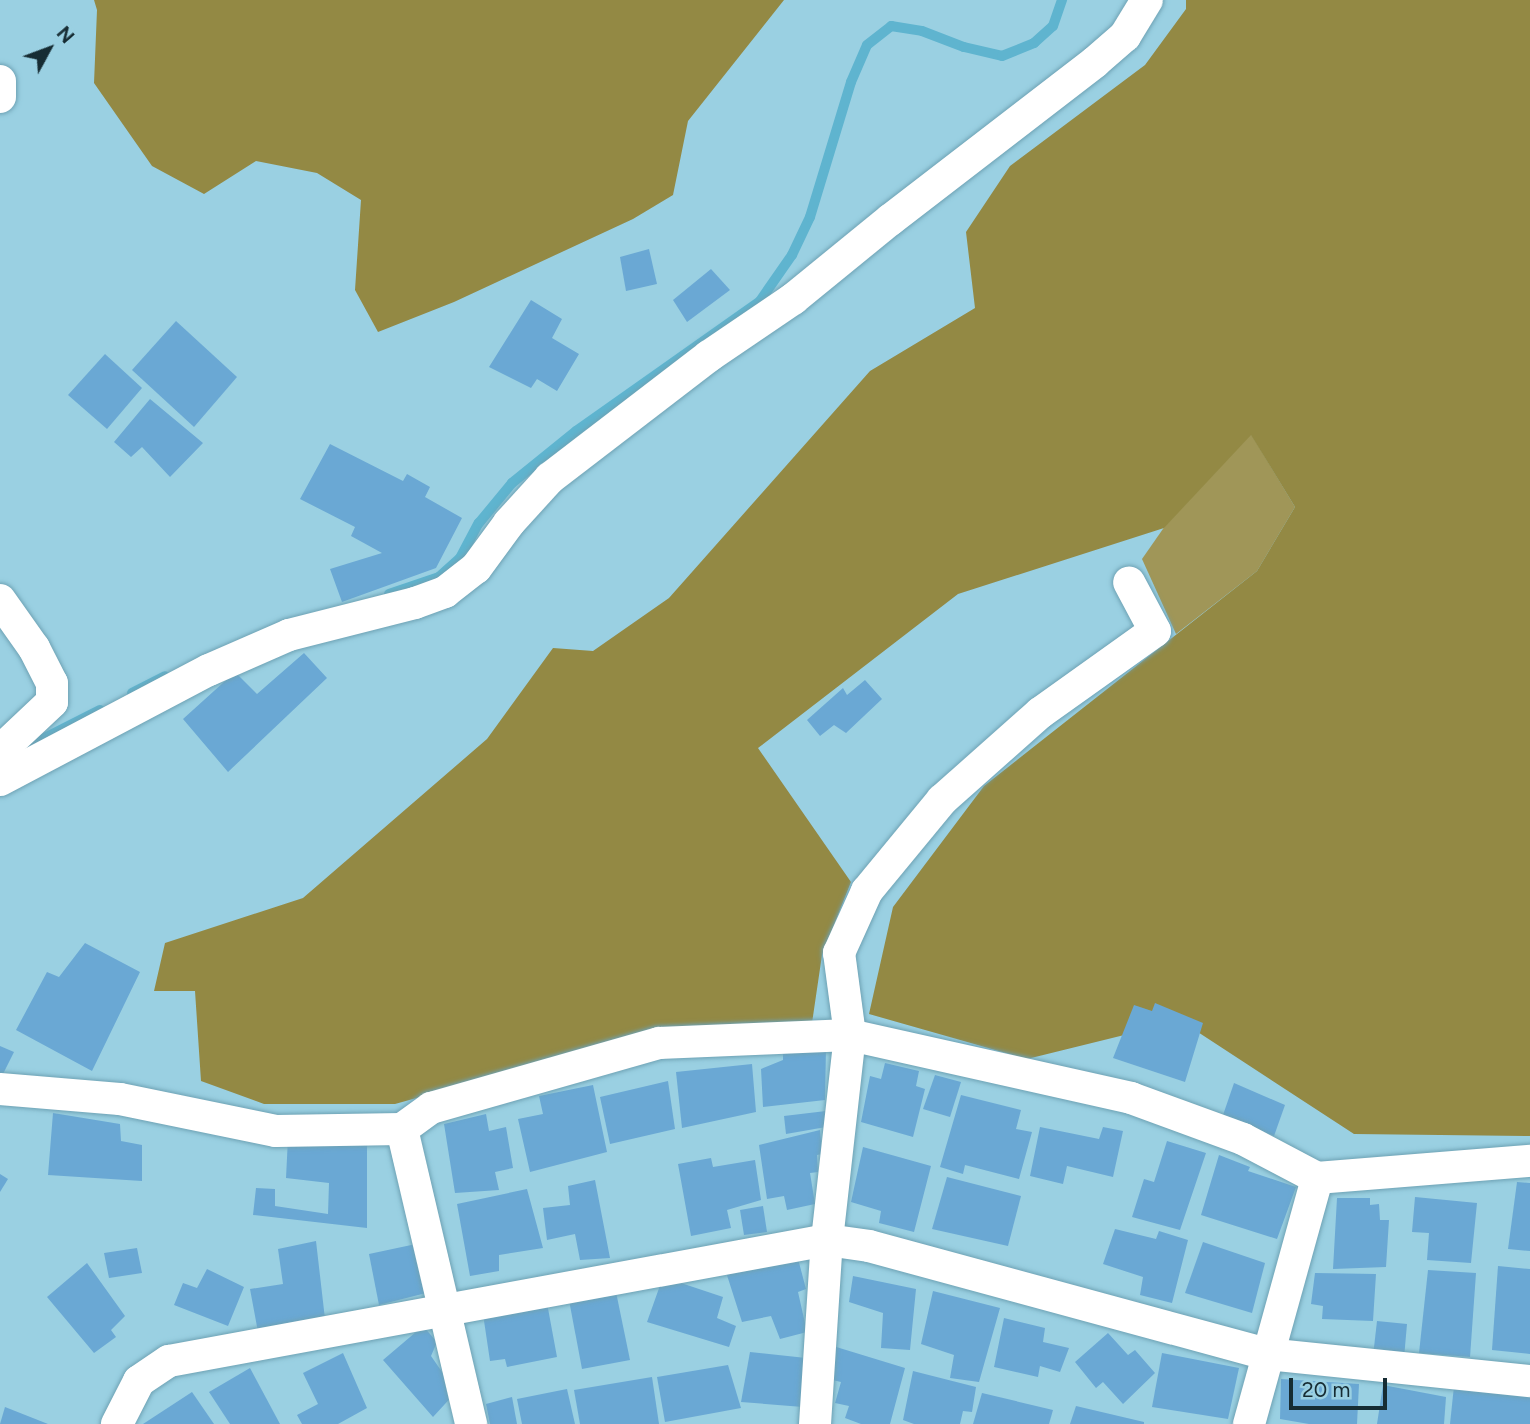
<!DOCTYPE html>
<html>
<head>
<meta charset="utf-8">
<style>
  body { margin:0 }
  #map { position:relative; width:1530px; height:1424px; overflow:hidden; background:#9ad0e2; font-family:Figtree,sans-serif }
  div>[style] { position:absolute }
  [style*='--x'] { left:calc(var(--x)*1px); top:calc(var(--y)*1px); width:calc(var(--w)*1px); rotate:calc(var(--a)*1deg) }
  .green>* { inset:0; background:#a09658 }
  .forest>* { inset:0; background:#938944 }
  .stream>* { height:10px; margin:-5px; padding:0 5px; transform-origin:5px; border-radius:5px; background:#5fb4cf }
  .building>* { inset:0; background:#6aa8d4 }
  .roads { filter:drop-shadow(0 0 2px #6ea2b4) drop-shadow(0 0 2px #6ea2b4) }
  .street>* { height:32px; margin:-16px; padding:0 16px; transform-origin:16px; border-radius:16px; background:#fff }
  span { translate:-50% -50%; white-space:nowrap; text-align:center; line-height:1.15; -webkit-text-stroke:5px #9ad0e2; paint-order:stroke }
  .north { position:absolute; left:14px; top:14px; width:70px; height:70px; -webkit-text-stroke:5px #9ad0e2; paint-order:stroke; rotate:49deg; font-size:19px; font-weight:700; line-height:28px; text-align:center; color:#162c33 }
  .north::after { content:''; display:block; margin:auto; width:24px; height:32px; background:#162c33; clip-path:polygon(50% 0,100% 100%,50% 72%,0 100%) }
  .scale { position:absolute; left:1289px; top:1378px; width:98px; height:32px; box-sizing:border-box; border:4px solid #162c33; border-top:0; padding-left:9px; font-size:21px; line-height:24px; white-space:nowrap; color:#162c33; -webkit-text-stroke:5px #9ad0e2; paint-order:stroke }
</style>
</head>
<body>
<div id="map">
  <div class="green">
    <div style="clip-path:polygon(1251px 434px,1295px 507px,1257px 571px,1176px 634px,1142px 559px,1165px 526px)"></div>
  </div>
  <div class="forest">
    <div style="clip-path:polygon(94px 0,784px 0,688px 121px,673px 195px,633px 219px,454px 302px,378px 332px,355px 290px,361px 200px,317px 173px,256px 161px,204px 194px,152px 166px,94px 83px,97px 10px)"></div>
    <div style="clip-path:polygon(1186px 0,1530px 0,1530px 1136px,1354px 1134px,1181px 1021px,1027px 1059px,869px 1014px,893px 907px,984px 786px,1257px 571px,1295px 507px,1251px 435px,1164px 528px,958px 594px,758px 748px,851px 882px,822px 955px,812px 1023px,657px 1031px,395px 1104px,264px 1104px,201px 1081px,195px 991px,154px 991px,165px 943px,303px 898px,487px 739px,553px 648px,593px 651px,669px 598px,870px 371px,975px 308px,966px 232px,1010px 166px,1145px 65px,1186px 9px)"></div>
  </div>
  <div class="stream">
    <div style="--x:389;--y:594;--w:53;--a:-18.8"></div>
    <div style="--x:439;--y:577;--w:28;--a:-42"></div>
    <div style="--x:460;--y:558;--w:40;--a:-62"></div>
    <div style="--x:479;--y:523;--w:52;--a:-50.5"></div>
    <div style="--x:512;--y:483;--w:82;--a:-39.1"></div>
    <div style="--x:576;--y:431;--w:225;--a:-35.2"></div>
    <div style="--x:760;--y:301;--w:56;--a:-55.2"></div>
    <div style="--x:792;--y:255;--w:42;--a:-64.7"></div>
    <div style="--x:810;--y:217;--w:141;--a:-73.1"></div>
    <div style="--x:851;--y:82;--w:40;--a:-66.6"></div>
    <div style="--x:867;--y:45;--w:31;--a:-38"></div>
    <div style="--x:891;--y:26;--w:31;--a:9"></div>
    <div style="--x:922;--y:31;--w:45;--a:20.9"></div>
    <div style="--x:964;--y:47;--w:39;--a:13"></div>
    <div style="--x:1002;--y:56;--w:35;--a:-22"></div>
    <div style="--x:1034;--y:43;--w:25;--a:-42"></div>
    <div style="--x:1053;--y:26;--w:28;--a:-71"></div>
    <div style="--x:132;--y:693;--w:37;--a:-27"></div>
    <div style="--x:17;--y:752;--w:93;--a:-26.8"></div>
  </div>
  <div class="building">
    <div style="clip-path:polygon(649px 249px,657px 284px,626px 291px,620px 257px)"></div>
    <div style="clip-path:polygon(711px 269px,730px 290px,687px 322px,673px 300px)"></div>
    <div style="clip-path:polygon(531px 300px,562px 319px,552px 338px,579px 354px,557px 391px,537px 379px,531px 388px,489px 367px)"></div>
    <div style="clip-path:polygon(176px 321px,237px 377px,194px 427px,132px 370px)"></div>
    <div style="clip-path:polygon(105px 354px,142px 388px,107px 429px,68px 395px)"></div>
    <div style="clip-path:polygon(150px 399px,203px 443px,170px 477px,142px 447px,131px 457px,114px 442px)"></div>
    <div style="clip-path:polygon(330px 444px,403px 481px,407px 474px,430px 487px,425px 497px,462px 518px,436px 568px,342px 602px,330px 569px,382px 553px,351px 536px,355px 527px,300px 499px)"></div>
    <div style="clip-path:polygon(304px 653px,327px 678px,228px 772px,183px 719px,235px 672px,257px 694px)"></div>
    <div style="clip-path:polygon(865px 680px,882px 699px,846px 733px,834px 725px,820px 736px,807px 720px,843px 688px,847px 695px)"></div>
    <div style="clip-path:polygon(85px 943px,140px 972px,92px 1071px,16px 1030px,47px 972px,59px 977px)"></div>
    <div style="clip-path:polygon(1155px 1003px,1203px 1023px,1185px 1082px,1113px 1058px,1134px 1005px,1152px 1011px)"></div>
    <div style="clip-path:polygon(0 1046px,14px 1052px,0 1080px)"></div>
    <div style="clip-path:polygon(826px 1048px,825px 1100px,763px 1107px,761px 1069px,783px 1060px,783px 1049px)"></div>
    <div style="clip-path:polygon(885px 1063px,919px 1071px,916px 1086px,925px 1089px,913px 1137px,861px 1122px,870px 1076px,881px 1079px)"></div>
    <div style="clip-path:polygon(752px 1064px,756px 1112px,682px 1128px,676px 1072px)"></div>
    <div style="clip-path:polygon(935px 1075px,961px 1082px,950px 1117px,923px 1109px)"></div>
    <div style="clip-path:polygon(668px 1081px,675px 1129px,610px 1144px,600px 1097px)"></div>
    <div style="clip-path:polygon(1234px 1083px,1285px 1105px,1274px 1136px,1223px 1115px)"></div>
    <div style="clip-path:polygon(593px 1085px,607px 1152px,530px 1172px,518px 1119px,543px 1114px,539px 1096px)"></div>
    <div style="clip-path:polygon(961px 1095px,1021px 1110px,1016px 1129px,1032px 1132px,1019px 1179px,965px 1165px,963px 1174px,940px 1167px)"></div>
    <div style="clip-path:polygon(826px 1111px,826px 1127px,786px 1134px,784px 1116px)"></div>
    <div style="clip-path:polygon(53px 1113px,120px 1124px,121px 1141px,142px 1145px,142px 1181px,48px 1175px)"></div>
    <div style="clip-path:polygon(486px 1114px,489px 1131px,506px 1127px,513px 1168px,495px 1172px,499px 1190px,455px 1193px,444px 1124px)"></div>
    <div style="clip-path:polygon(1040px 1127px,1099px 1139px,1103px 1127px,1123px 1131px,1113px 1177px,1067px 1166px,1063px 1184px,1030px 1176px)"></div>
    <div style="clip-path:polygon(820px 1130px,822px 1154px,817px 1155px,818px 1172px,810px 1173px,815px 1204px,787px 1210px,784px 1196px,767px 1199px,759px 1145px)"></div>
    <div style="clip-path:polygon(288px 1138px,367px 1141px,367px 1228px,253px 1215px,256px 1188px,275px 1189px,275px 1206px,328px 1214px,329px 1183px,286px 1178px)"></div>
    <div style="clip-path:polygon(1167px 1141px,1206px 1153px,1180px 1230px,1132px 1217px,1144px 1179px,1154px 1182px)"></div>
    <div style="clip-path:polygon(863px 1147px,931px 1166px,914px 1232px,879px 1223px,881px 1211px,851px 1202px)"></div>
    <div style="clip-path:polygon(1219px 1155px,1250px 1167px,1248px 1171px,1296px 1187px,1277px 1239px,1201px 1215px)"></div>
    <div style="clip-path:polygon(711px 1158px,713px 1167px,755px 1160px,761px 1200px,727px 1210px,731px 1228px,691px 1236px,678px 1164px)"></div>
    <div style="clip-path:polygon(0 1174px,8px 1179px,0 1192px)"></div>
    <div style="clip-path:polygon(947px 1177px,1021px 1196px,1008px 1246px,932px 1229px)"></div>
    <div style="clip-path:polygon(595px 1180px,610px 1258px,580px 1260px,575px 1234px,547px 1240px,543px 1208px,570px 1205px,568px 1186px)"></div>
    <div style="clip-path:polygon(1517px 1182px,1530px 1183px,1530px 1251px,1508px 1249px)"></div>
    <div style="clip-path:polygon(527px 1189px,543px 1248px,499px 1255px,499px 1271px,470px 1276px,457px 1204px)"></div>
    <div style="clip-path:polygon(1415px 1197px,1477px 1203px,1471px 1263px,1427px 1260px,1429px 1233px,1412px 1232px)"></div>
    <div style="clip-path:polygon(1337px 1198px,1370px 1198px,1370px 1205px,1379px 1204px,1380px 1220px,1389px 1220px,1386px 1267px,1333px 1269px)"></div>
    <div style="clip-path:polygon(763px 1206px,767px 1232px,744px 1235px,740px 1210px)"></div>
    <div style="clip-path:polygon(1115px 1229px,1156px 1239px,1159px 1231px,1188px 1240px,1172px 1303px,1140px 1295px,1143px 1277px,1103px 1264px)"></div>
    <div style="clip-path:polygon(316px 1241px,325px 1319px,258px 1332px,250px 1289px,283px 1284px,278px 1249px)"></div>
    <div style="clip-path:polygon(1203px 1242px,1265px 1263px,1252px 1313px,1185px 1293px)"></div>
    <div style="clip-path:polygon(416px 1244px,426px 1293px,379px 1305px,369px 1254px)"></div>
    <div style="clip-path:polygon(137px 1248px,142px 1273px,109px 1278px,104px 1253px)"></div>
    <div style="clip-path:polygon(797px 1255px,806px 1289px,798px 1292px,807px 1332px,780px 1339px,771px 1316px,742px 1322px,725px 1269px)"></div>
    <div style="clip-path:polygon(87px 1263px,125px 1316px,111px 1330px,116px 1337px,94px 1353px,47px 1297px)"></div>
    <div style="clip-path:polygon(1498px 1266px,1530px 1269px,1530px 1354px,1492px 1350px)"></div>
    <div style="clip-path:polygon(207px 1269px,244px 1287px,228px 1326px,174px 1305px,183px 1283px,197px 1288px)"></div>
    <div style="clip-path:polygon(1428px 1270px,1476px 1273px,1470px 1357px,1419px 1353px)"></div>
    <div style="clip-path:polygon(1315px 1273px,1376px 1274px,1373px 1321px,1322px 1319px,1323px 1306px,1311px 1304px)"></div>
    <div style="clip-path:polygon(853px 1276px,916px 1289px,910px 1350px,881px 1348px,883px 1313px,849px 1302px)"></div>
    <div style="clip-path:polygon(663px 1277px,723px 1297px,717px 1318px,736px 1326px,729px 1347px,647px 1322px)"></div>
    <div style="clip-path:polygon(933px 1291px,1000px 1308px,979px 1382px,950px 1378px,954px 1355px,921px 1344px)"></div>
    <div style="clip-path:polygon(616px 1292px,630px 1360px,582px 1369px,569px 1300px)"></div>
    <div style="clip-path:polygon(547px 1303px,557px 1357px,507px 1367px,505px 1359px,490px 1361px,483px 1314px)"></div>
    <div style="clip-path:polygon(1004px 1318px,1045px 1328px,1043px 1342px,1069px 1348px,1060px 1372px,1040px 1366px,1038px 1377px,994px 1367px)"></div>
    <div style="clip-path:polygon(1377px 1321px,1407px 1324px,1404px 1358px,1373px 1356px)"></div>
    <div style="clip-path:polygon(423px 1326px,437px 1342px,431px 1356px,456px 1392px,433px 1417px,383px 1360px)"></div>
    <div style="clip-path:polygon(1108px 1333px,1128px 1355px,1135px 1350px,1155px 1373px,1123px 1404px,1103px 1382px,1096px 1388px,1075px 1362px)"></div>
    <div style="clip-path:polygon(833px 1346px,905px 1368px,890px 1424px,861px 1424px,845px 1418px,849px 1406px,835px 1403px,841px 1382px,824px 1378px)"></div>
    <div style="clip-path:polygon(750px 1352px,806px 1358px,803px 1407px,741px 1402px)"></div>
    <div style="clip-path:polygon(343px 1353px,367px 1408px,338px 1424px,302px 1424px,297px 1415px,318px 1404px,303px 1373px)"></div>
    <div style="clip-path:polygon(1162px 1353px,1239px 1368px,1228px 1419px,1152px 1407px)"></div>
    <div style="clip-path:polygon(728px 1365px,741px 1408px,665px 1422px,657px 1377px)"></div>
    <div style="clip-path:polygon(250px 1368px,280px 1424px,230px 1424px,209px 1392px)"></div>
    <div style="clip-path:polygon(913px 1371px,976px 1387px,972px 1412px,963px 1411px,960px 1424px,914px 1424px,903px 1420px)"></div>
    <div style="clip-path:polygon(652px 1377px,659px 1424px,580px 1424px,574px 1390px)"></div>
    <div style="clip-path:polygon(1281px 1379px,1359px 1384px,1357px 1424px,1309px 1424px,1280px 1419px)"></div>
    <div style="clip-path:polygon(1383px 1385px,1446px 1397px,1444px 1424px,1377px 1424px)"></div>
    <div style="clip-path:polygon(1454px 1386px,1530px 1396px,1530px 1424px,1450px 1424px)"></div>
    <div style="clip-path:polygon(567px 1389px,575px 1424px,522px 1424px,517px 1399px)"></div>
    <div style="clip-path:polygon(192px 1392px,214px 1424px,143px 1424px)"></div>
    <div style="clip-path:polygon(982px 1393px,1053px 1410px,1049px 1424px,973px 1424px)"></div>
    <div style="clip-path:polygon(512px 1397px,517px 1424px,490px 1424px,486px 1404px)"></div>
    <div style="clip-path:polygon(1076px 1406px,1144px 1422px,1144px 1424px,1070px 1424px)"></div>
    <div style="clip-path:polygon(5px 1407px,48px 1424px,0 1424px)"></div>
  </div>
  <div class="roads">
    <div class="street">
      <div style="--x:0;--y:81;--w:16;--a:90"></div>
      <div style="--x:0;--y:600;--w:59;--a:54.7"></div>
      <div style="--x:34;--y:648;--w:39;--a:63"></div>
      <div style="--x:52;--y:683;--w:19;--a:90"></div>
      <div style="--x:52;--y:702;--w:71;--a:136.7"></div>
      <div style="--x:0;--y:780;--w:236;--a:-27.8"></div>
      <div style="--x:209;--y:670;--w:87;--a:-23.6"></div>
      <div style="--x:289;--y:635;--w:130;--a:-14.3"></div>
      <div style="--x:415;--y:603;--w:32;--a:-20"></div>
      <div style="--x:445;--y:592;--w:39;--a:-38"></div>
      <div style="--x:476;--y:568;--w:56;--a:-53.7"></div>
      <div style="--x:509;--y:523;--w:61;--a:-47.7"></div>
      <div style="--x:550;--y:478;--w:200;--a:-37.5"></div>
      <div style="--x:709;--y:356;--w:102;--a:-34.2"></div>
      <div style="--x:793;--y:299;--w:125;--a:-39.2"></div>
      <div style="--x:890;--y:220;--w:259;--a:-37.6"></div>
      <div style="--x:1095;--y:62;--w:40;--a:-41"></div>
      <div style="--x:1125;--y:36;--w:42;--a:-58.6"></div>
      <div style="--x:0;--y:1089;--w:120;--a:4.8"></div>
      <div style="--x:120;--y:1099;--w:159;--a:11.6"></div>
      <div style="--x:276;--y:1131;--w:126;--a:-0.9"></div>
      <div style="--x:402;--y:1129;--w:36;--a:-36"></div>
      <div style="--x:431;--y:1108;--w:237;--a:-15.9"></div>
      <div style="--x:659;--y:1043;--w:191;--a:-2.4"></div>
      <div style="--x:850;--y:1035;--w:288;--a:12.6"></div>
      <div style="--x:1131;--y:1098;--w:119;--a:20.1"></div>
      <div style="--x:1243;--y:1139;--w:84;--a:27.8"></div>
      <div style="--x:1317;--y:1178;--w:214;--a:-4.6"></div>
      <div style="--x:402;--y:1129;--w:303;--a:76.8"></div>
      <div style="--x:117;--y:1424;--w:48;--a:-62.9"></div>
      <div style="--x:139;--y:1381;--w:36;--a:-34"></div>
      <div style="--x:169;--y:1361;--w:669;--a:-10.42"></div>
      <div style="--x:827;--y:1240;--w:42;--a:8.1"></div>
      <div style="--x:869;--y:1246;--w:412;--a:15.2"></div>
      <div style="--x:1267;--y:1354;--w:264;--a:5.9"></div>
      <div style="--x:815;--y:1424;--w:184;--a:-86.3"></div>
      <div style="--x:827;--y:1240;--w:206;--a:-83.6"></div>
      <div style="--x:850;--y:1035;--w:83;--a:-97.6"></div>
      <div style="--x:839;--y:953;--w:68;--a:-65.7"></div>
      <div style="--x:867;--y:891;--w:118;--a:-50.5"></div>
      <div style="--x:942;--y:800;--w:131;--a:-41.6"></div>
      <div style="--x:1040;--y:713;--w:141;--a:-35.5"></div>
      <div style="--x:1155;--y:631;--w:55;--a:-118"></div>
      <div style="--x:1249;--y:1424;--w:255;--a:-74.5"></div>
    </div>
  </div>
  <div class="north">N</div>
  <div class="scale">20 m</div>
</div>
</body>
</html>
